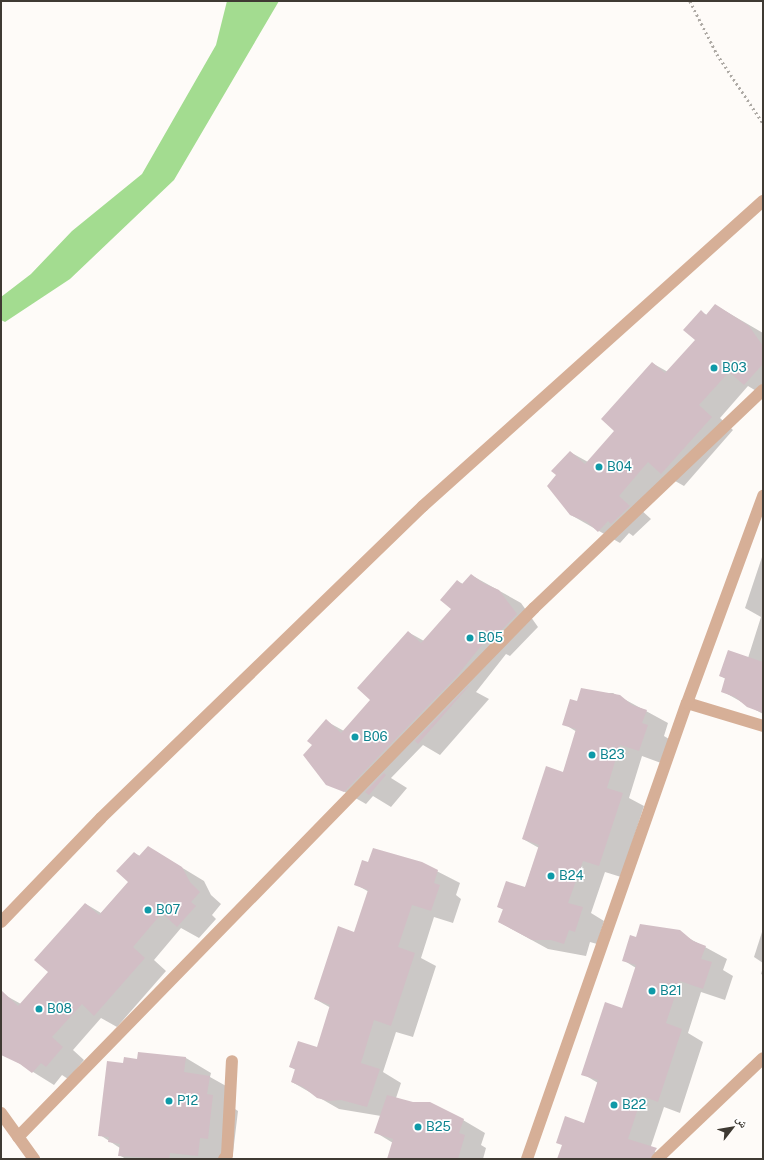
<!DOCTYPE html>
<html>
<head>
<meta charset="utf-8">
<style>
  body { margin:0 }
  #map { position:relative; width:764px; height:1160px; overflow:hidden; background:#fefbf8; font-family:"Public Sans","Noto Naskh Arabic",sans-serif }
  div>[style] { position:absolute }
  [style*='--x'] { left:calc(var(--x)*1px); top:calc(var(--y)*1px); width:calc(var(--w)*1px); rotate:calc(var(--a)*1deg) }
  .green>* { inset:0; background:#a3dc90 }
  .shadow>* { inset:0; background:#0003 }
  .building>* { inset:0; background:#d2bec5 }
  .path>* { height:2.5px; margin-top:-1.25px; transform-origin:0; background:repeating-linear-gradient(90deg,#aeaaa5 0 2px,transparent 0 5px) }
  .minor>* { height:12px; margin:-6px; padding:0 6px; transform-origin:6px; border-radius:6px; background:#d6af97 }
  .dots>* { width:11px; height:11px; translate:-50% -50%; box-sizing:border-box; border:2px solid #fff; border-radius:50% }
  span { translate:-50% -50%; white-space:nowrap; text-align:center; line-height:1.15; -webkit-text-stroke:3.5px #fff; paint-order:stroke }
  .culture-label { font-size:13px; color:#0d838f }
  .left { translate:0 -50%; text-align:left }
  .frame { position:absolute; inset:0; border:2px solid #3f3a33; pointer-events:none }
  .north { position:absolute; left:712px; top:1108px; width:40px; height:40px; -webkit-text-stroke:3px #fff; paint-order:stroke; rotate:59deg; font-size:11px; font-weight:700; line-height:16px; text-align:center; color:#3f3a33 }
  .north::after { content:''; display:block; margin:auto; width:14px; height:18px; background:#3f3a33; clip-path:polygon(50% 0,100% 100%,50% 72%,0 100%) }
</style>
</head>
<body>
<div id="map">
  <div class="green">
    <div style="clip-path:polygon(227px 1px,279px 1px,174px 180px,70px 279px,5px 322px,1px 320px,1px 297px,31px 274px,72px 231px,142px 174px,216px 45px)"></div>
  </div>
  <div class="shadow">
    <div style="clip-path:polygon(715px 305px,763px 333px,763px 395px,748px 386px,720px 418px,733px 430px,684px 486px,668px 477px,640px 509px,651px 519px,633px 536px,629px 533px,620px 543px,571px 515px,557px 475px,570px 452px,588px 462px,616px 431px,652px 363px,668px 372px,696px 340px,701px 312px,707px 315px)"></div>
    <div style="clip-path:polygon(763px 554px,763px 714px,722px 691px,726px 679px,720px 676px,748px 658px,761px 617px,745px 608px)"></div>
    <div style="clip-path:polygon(471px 575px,521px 603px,538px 627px,510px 656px,506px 654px,476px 692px,489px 699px,440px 755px,423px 745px,391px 778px,407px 788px,391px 807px,373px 796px,366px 804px,322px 779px,313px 745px,326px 721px,344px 731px,372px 700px,408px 632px,424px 641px,452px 609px,457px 581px,463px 584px)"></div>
    <div style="clip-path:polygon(596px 693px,613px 693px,668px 723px,664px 736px,669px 739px,661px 763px,642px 756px,629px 798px,644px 806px,621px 877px,605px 872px,591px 913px,604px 921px,597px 944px,590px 942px,586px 956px,548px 949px,499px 922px,504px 910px,498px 907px,525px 888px,539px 848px,523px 839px,563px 773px,577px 732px,564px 724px,577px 702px)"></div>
    <div style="clip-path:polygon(148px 847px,204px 881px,211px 895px,221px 904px,212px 915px,216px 919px,199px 938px,181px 928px,154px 960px,166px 971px,117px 1027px,101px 1018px,73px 1050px,84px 1060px,68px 1079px,62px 1075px,54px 1085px,1px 1052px,1px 996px,3px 994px,21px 1004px,49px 972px,86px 904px,101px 913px,129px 882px,134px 853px,140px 856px)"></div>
    <div style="clip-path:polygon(369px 863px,421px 863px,460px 883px,456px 895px,461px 899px,453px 923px,434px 917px,421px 958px,436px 966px,413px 1037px,396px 1032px,383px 1072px,401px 1083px,396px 1098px,463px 1120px,485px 1133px,481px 1145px,486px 1148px,483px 1159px,388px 1159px,393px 1143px,375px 1132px,381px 1116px,339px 1109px,292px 1082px,296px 1070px,290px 1067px,317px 1049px,331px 1008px,315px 999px,355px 933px,369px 892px,355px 884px)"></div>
    <div style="clip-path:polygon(672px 929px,727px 959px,723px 970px,733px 976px,725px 1000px,701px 992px,688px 1033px,703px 1042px,680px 1113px,664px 1107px,650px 1149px,663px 1156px,662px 1159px,562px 1159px,585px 1124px,598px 1083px,583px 1074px,623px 1009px,636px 968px,623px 960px,637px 939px)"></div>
    <div style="clip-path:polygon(762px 932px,763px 932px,763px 963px,754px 957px)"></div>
    <div style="clip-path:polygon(763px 967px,763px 975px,761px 974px)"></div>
    <div style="clip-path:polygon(139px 1053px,186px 1058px,211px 1073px,210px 1077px,235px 1091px,232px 1107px,238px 1111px,233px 1153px,224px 1159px,126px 1159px,119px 1155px,120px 1148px,100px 1135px,124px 1064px,138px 1060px)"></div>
  </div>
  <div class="building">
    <div style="clip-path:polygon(715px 304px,749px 326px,763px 346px,763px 364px,744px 385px,729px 372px,699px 405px,712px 417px,661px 474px,648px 462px,619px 496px,630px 506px,611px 524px,608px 521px,598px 532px,587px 522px,570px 515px,547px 486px,556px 475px,551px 471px,570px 451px,585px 464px,614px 431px,601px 419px,652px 362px,665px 373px,695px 340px,683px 330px,701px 310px,706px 315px)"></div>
    <div style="clip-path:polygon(471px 574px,483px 583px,499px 590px,517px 614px,488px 644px,485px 641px,457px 676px,344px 792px,326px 785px,303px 755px,312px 745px,307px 741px,326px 719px,341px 733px,370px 700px,357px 688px,408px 631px,421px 643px,451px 609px,440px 600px,457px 580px,462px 584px)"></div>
    <div style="clip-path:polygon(728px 650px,763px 662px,763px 713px,747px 707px,735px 697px,721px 692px,725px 678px,719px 676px)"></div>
    <div style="clip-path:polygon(469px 686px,418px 744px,415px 741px,468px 686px)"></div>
    <div style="clip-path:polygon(581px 688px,620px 695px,632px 705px,647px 710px,642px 723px,648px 725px,639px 751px,620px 745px,607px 788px,623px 793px,599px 866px,583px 861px,568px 903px,583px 907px,575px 932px,569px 930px,564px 944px,551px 940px,532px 940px,498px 922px,503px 909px,497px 907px,506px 881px,525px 887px,539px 845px,522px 839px,546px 766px,563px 772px,576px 729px,562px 725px,570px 699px,577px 701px)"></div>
    <div style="clip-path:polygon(384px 773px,386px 775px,369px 795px,365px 792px)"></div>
    <div style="clip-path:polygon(148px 846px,182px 867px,190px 882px,200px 892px,191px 902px,196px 906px,177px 927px,162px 913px,133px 947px,145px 958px,94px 1016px,82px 1004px,52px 1037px,63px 1047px,46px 1067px,41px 1063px,32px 1073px,20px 1064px,1px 1055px,1px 990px,18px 1006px,48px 972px,34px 960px,85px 903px,99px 915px,128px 882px,116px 871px,134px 852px,139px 856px)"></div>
    <div style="clip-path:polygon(373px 848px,422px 862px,438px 870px,434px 883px,440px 885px,431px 911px,412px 905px,398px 947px,415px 953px,391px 1026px,374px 1020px,361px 1063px,380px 1069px,367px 1107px,341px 1100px,329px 1101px,317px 1098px,303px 1087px,291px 1082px,295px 1069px,289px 1067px,298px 1041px,317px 1047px,330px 1005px,314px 999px,338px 926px,354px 932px,368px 890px,354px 885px,362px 860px,368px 862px)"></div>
    <div style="clip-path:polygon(640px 924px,680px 930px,693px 941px,706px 946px,701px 959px,712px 962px,703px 989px,680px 981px,666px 1023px,682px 1029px,658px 1102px,642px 1096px,628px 1139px,657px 1148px,650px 1159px,557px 1159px,562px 1145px,556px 1143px,565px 1116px,584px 1123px,598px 1080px,581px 1075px,605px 1002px,622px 1008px,636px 965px,622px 961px,630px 935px,636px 937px)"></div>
    <div style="clip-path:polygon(138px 1052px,186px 1057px,184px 1072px,210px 1076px,207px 1094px,213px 1095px,208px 1139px,200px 1138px,198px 1156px,170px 1153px,169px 1159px,118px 1156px,120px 1144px,108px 1142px,109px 1137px,98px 1136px,107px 1061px,123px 1063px,124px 1057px,137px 1059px)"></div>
    <div style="clip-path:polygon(387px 1095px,413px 1102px,430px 1102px,464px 1119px,459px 1133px,465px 1135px,458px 1159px,387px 1159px,393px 1139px,374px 1133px)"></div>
  </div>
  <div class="path">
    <div style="--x:690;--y:1;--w:59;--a:63"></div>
    <div style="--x:717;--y:54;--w:83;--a:56.3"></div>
  </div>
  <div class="minor">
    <div style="--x:687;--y:703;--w:79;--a:16.8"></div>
    <div style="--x:1;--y:922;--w:144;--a:-46.1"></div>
    <div style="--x:101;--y:818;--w:448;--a:-44.1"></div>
    <div style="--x:423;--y:506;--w:457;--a:-41.9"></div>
    <div style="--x:1;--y:1113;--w:57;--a:54.3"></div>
    <div style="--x:18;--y:1137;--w:739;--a:-45.71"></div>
    <div style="--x:534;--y:608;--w:316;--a:-43.6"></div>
    <div style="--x:224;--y:1159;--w:5;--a:-53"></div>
    <div style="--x:227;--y:1155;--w:94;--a:-87"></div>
    <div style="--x:527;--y:1159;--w:483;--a:-70.7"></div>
    <div style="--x:687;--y:703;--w:221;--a:-69.8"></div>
    <div style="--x:657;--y:1159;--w:146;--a:-43.6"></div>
  </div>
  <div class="dots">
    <div style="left:714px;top:368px;background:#0f9aa8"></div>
    <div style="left:599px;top:467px;background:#0f9aa8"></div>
    <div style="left:470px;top:638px;background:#0f9aa8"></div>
    <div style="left:355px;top:737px;background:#0f9aa8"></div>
    <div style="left:592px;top:755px;background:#0f9aa8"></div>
    <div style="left:551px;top:876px;background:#0f9aa8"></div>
    <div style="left:148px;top:910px;background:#0f9aa8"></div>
    <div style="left:652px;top:991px;background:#0f9aa8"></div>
    <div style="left:39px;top:1009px;background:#0f9aa8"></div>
    <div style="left:169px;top:1101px;background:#0f9aa8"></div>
    <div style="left:614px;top:1105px;background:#0f9aa8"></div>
    <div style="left:418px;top:1127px;background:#0f9aa8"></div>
  </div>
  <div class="culture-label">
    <span class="left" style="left:722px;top:368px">B03</span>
    <span class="left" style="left:607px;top:467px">B04</span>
    <span class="left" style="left:478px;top:638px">B05</span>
    <span class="left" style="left:363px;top:737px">B06</span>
    <span class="left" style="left:600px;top:755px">B23</span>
    <span class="left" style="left:559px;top:876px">B24</span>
    <span class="left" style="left:156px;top:910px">B07</span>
    <span class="left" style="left:660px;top:991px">B21</span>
    <span class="left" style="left:47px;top:1009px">B08</span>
    <span class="left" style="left:177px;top:1101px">P12</span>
    <span class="left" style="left:622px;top:1105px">B22</span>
    <span class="left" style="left:426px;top:1127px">B25</span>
  </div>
  <div class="frame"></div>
  <div class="north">ش</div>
</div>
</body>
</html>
